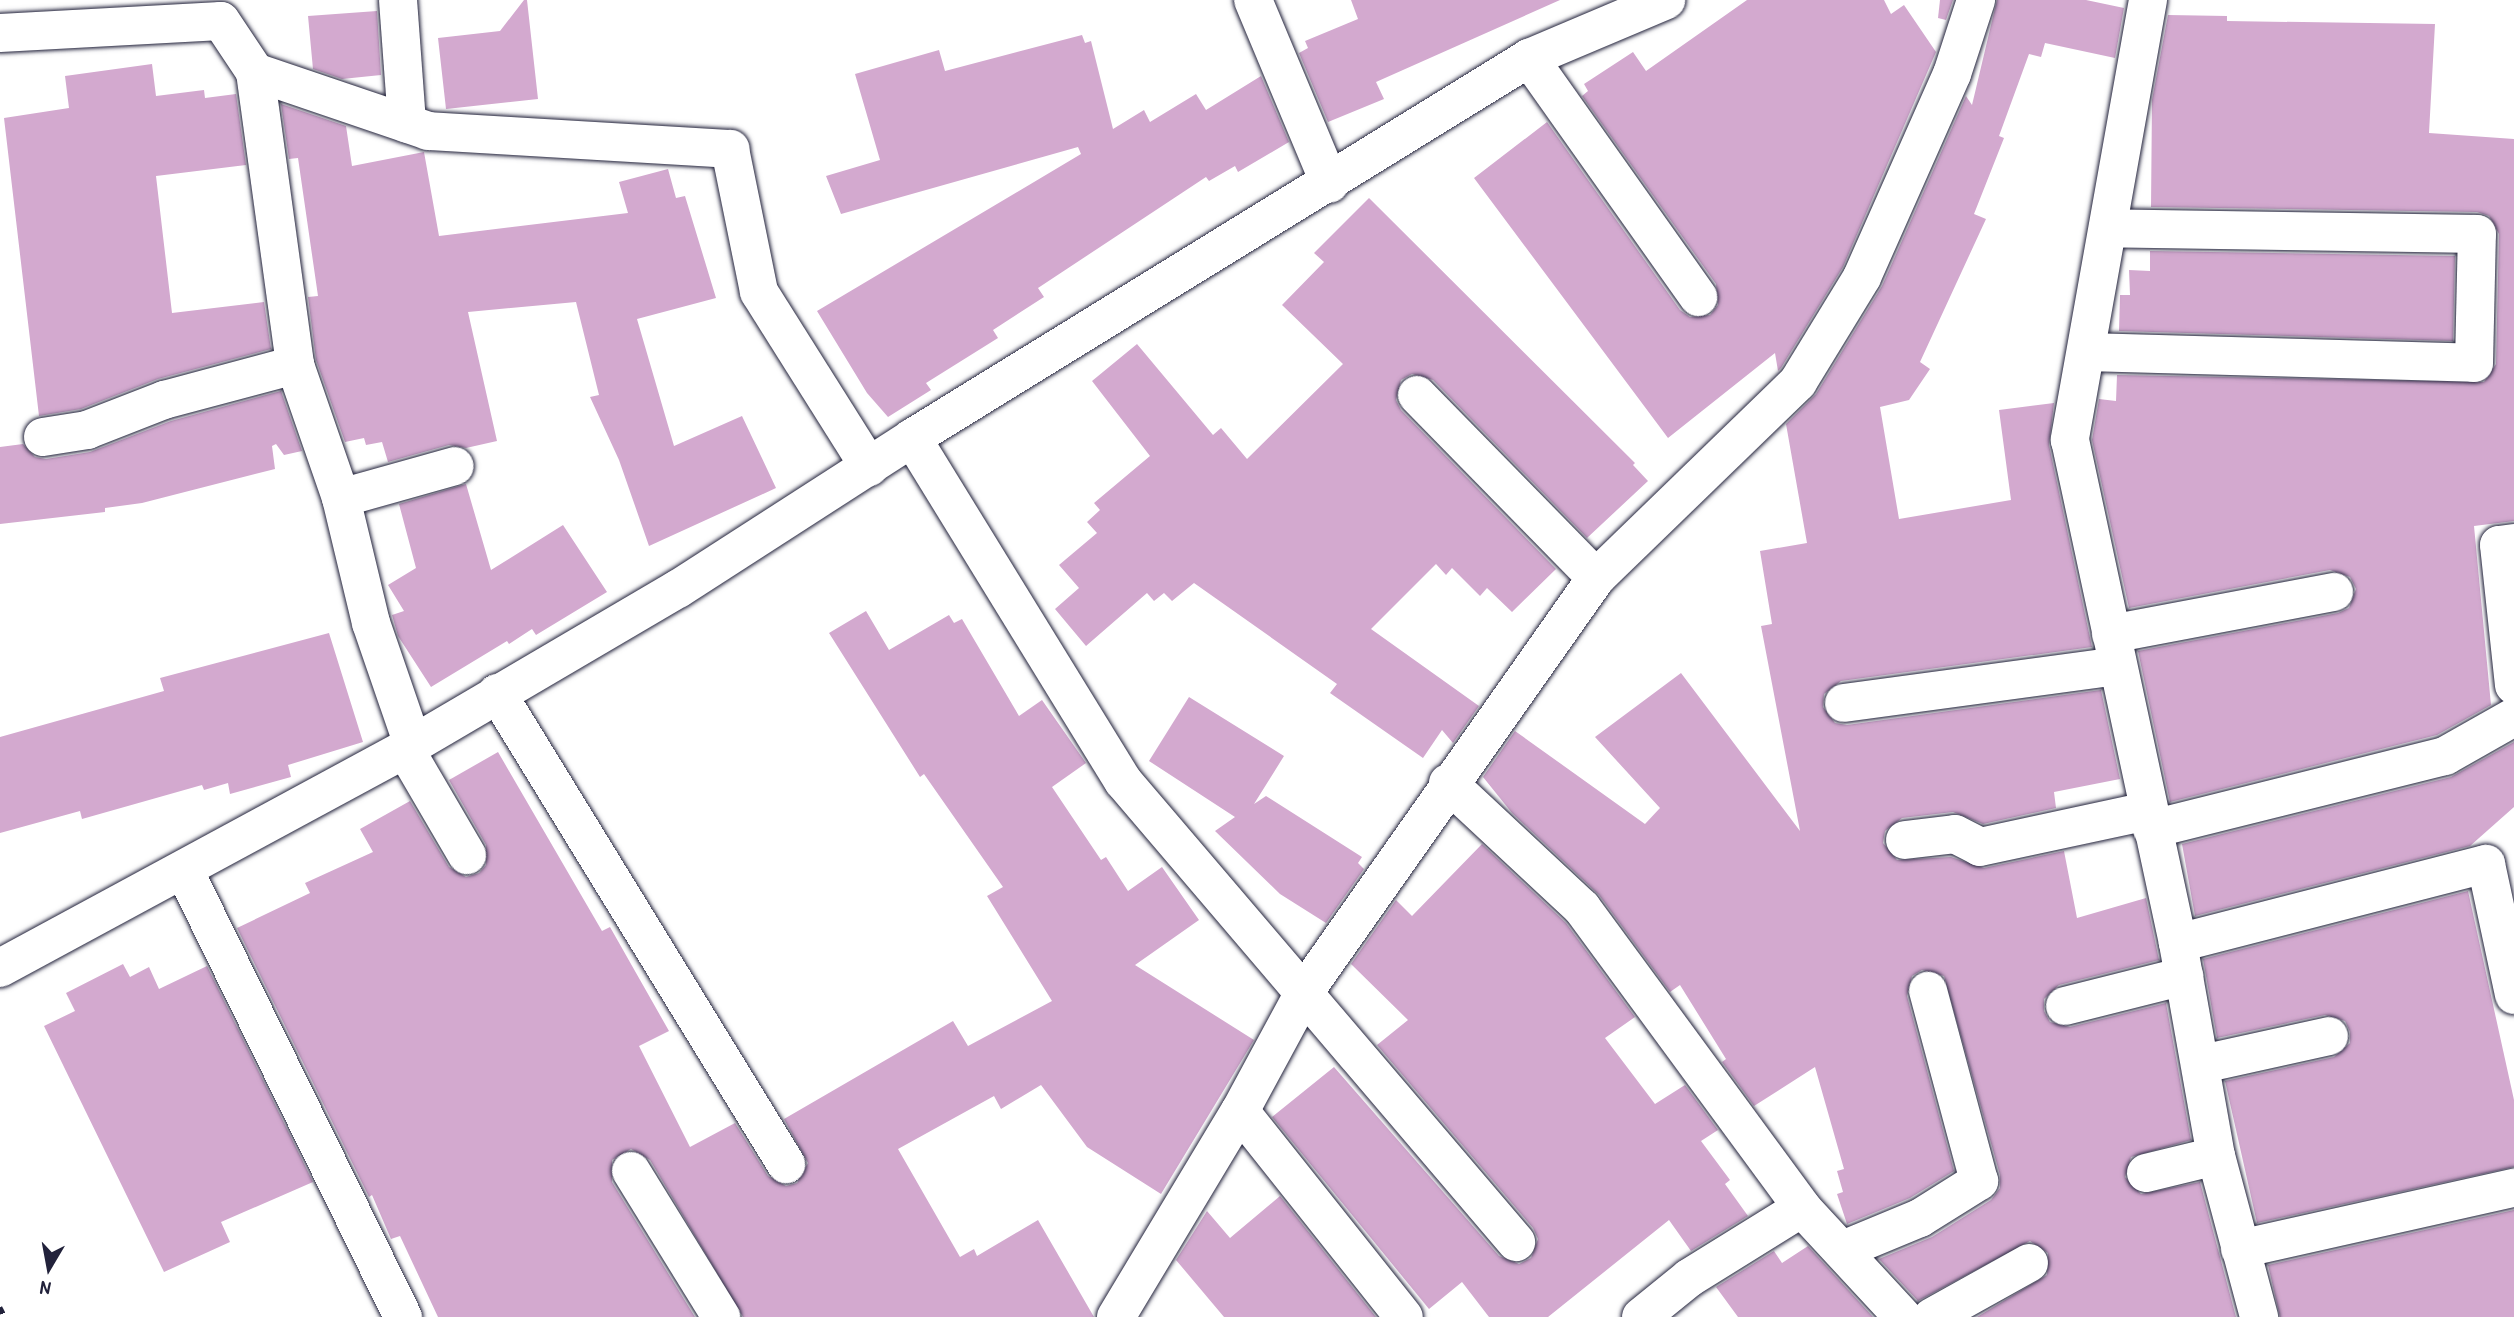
<!DOCTYPE html>
<html>
<head>
<meta charset="utf-8">
<style>
  body { margin:0 }
  #map { position:relative; width:2514px; height:1317px; overflow:hidden; background:#fff; font-family:"Patrick Hand",sans-serif }
  div>[style] { position:absolute }
  [style*='--x'] { left:calc(var(--x)*1px); top:calc(var(--y)*1px); width:calc(var(--w)*1px); rotate:calc(var(--a)*1deg) }
  .building>* { inset:0; background:#d3a9cf }
  .path>* { height:4.5px; margin-top:-2.25px; transform-origin:0; background:repeating-linear-gradient(90deg,#22223b 0 7px,transparent 0 12px) }
  .roads { filter:drop-shadow(0 0 2px #22223b) drop-shadow(0 0 2px #22223b) }
  .minor>* { height:38px; margin:-19px; padding:0 19px; transform-origin:19px; border-radius:19px; background:#fff }
  span { translate:-50% -50%; white-space:nowrap; text-align:center; line-height:1.15; -webkit-text-stroke:5px #fff; paint-order:stroke }
  .north { position:absolute; left:14px; top:1233px; width:70px; height:70px; -webkit-text-stroke:5px #fff; paint-order:stroke; rotate:190deg; font-size:19px; font-weight:700; line-height:28px; text-align:center; color:#22223b }
  .north::after { content:''; display:block; margin:auto; width:24px; height:32px; background:#22223b; clip-path:polygon(50% 0,100% 100%,50% 72%,0 100%) }
</style>
</head>
<body>
<div id="map">
  <div class="building">
    <div style="clip-path:polygon(524px 0,527px 0,538px 99px,446px 109px,438px 38px,500px 31px)"></div>
    <div style="clip-path:polygon(1351px 0,1560px 0,1376px 82px,1384px 99px,1328px 122px,1299px 53px,1308px 48px,1305px 41px,1358px 19px)"></div>
    <div style="clip-path:polygon(1747px 0,1884px 0,1891px 14px,1904px 5px,1936px 52px,1843px 267px,1781px 368px,1778px 371px,1775px 353px,1668px 438px,1474px 178px,1547px 122px,1680px 310px,1690px 317px,1710px 315px,1718px 305px,1716px 284px,1582px 96px,1588px 91px,1584px 84px,1633px 52px,1646px 71px)"></div>
    <div style="clip-path:polygon(1940px 0,1953px 0,1946px 20px,1938px 18px)"></div>
    <div style="clip-path:polygon(1997px 0,2086px 0,2124px 8px,2115px 58px,2045px 43px,2041px 57px,2029px 54px,1999px 136px,2004px 138px,1974px 214px,1986px 219px,1920px 362px,1930px 369px,1909px 400px,1880px 407px,1899px 519px,2011px 500px,1999px 410px,2054px 403px,2049px 445px,2092px 647px,1841px 681px,1824px 694px,1823px 707px,1835px 723px,1847px 725px,2101px 690px,2120px 779px,2054px 792px,2056px 808px,1983px 824px,1953px 812px,1902px 818px,1885px 831px,1883px 843px,1897px 860px,1951px 857px,1984px 868px,2064px 851px,2077px 918px,2146px 898px,2159px 960px,2059px 985px,2044px 999px,2044px 1011px,2050px 1022px,2070px 1027px,2166px 1003px,2191px 1140px,2131px 1157px,2125px 1177px,2141px 1194px,2200px 1182px,2236px 1317px,1977px 1317px,2047px 1275px,2048px 1253px,2030px 1241px,1918px 1301px,1879px 1259px,1932px 1237px,1991px 1200px,2000px 1188px,2000px 1175px,1944px 976px,1922px 970px,1912px 976px,1907px 996px,1954px 1171px,1910px 1198px,1847px 1224px,1837px 1194px,1843px 1192px,1837px 1171px,1844px 1169px,1815px 1067px,1754px 1106px,1722px 1062px,1726px 1059px,1680px 985px,1670px 992px,1599px 895px,1512px 813px,1483px 777px,1515px 731px,1645px 824px,1660px 808px,1595px 737px,1681px 673px,1800px 831px,1761px 626px,1772px 624px,1760px 551px,1807px 543px,1786px 424px,1816px 394px,1882px 286px,1966px 96px,1972px 105px)"></div>
    <div style="clip-path:polygon(377px 11px,381px 75px,342px 79px,313px 69px,308px 16px)"></div>
    <div style="clip-path:polygon(2168px 15px,2227px 16px,2227px 21px,2435px 24px,2429px 133px,2514px 139px,2514px 521px,2474px 526px,2491px 705px,2437px 735px,2170px 802px,2138px 651px,2338px 613px,2349px 608px,2356px 589px,2350px 577px,2330px 570px,2129px 608px,2092px 440px,2099px 399px,2116px 401px,2117px 375px,2484px 382px,2496px 364px,2499px 234px,2489px 216px,2477px 212px,2151px 207px,2152px 100px)"></div>
    <div style="clip-path:polygon(1082px 35px,1085px 43px,1091px 41px,1113px 129px,1144px 110px,1150px 122px,1196px 94px,1206px 110px,1261px 76px,1289px 142px,1238px 172px,1235px 166px,1209px 181px,1206px 177px,1038px 288px,1044px 297px,993px 330px,998px 338px,926px 383px,931px 390px,888px 417px,867px 393px,817px 311px,1081px 154px,1078px 147px,841px 214px,826px 176px,880px 160px,855px 74px,939px 50px,945px 71px)"></div>
    <div style="clip-path:polygon(152px 64px,156px 96px,204px 90px,205px 98px,236px 94px,246px 165px,156px 176px,172px 313px,264px 302px,271px 349px,158px 379px,81px 409px,39px 416px,4px 118px,69px 108px,65px 76px)"></div>
    <div style="clip-path:polygon(281px 104px,346px 126px,352px 166px,424px 152px,439px 236px,628px 213px,619px 182px,668px 169px,676px 198px,685px 196px,716px 298px,637px 319px,674px 446px,742px 416px,776px 488px,649px 546px,619px 460px,590px 397px,599px 395px,576px 302px,468px 312px,497px 441px,466px 448px,449px 445px,388px 462px,382px 442px,366px 445px,364px 438px,345px 442px,316px 360px,308px 297px,318px 296px,298px 158px,289px 159px)"></div>
    <div style="clip-path:polygon(1369px 198px,1635px 463px,1633px 465px,1648px 481px,1587px 538px,1433px 380px,1412px 374px,1401px 380px,1396px 400px,1401px 410px,1556px 569px,1512px 612px,1487px 588px,1480px 596px,1452px 568px,1446px 575px,1436px 564px,1371px 629px,1479px 706px,1453px 743px,1442px 730px,1423px 758px,1330px 693px,1337px 684px,1194px 583px,1172px 601px,1164px 593px,1154px 601px,1147px 593px,1086px 646px,1055px 609px,1079px 588px,1059px 565px,1097px 533px,1087px 522px,1100px 510px,1094px 503px,1150px 456px,1092px 381px,1137px 344px,1213px 435px,1221px 428px,1247px 459px,1343px 364px,1282px 305px,1324px 262px,1314px 253px)"></div>
    <div style="clip-path:polygon(2150px 251px,2455px 256px,2453px 341px,2119px 331px,2120px 295px,2130px 295px,2129px 270px,2150px 271px)"></div>
    <div style="clip-path:polygon(281px 391px,302px 451px,284px 455px,276px 444px,272px 446px,275px 469px,142px 503px,105px 508px,105px 512px,0 524px,0 447px,23px 444px,35px 457px,46px 459px,90px 452px,171px 421px)"></div>
    <div style="clip-path:polygon(466px 484px,491px 570px,563px 525px,607px 592px,536px 635px,532px 629px,509px 644px,507px 641px,431px 687px,398px 636px,392px 615px,404px 611px,388px 585px,416px 568px,399px 504px)"></div>
    <div style="clip-path:polygon(866px 611px,889px 650px,949px 615px,954px 623px,962px 619px,1019px 716px,1042px 700px,1086px 763px,1052px 787px,1101px 860px,1106px 857px,1128px 891px,1162px 867px,1199px 920px,1135px 965px,1254px 1040px,1161px 1194px,1087px 1147px,1041px 1085px,1001px 1109px,994px 1096px,898px 1149px,960px 1257px,974px 1249px,977px 1256px,1038px 1220px,1094px 1317px,743px 1317px,650px 1160px,631px 1149px,612px 1160px,612px 1182px,695px 1317px,438px 1317px,400px 1236px,391px 1239px,372px 1195px,369px 1197px,237px 928px,310px 893px,305px 883px,373px 852px,360px 829px,410px 801px,449px 867px,466px 877px,479px 873px,486px 865px,486px 845px,449px 780px,498px 752px,602px 931px,610px 927px,669px 1031px,639px 1046px,690px 1147px,735px 1123px,768px 1176px,786px 1186px,797px 1183px,808px 1163px,784px 1119px,953px 1021px,968px 1046px,1052px 1001px,987px 896px,1003px 887px,924px 774px,920px 777px,829px 633px)"></div>
    <div style="clip-path:polygon(329px 633px,363px 742px,288px 765px,291px 777px,230px 794px,228px 783px,204px 790px,202px 785px,82px 819px,80px 811px,0 833px,0 737px,164px 691px,160px 678px)"></div>
    <div style="clip-path:polygon(1189px 697px,1284px 756px,1254px 804px,1266px 796px,1362px 857px,1358px 863px,1364px 869px,1326px 923px,1280px 894px,1215px 831px,1235px 817px,1149px 761px)"></div>
    <div style="clip-path:polygon(2514px 742px,2514px 807px,2470px 846px,2195px 916px,2182px 844px,2451px 777px)"></div>
    <div style="clip-path:polygon(1482px 844px,1566px 923px,1635px 1017px,1605px 1038px,1655px 1104px,1685px 1085px,1718px 1130px,1701px 1141px,1730px 1180px,1725px 1184px,1748px 1216px,1691px 1251px,1669px 1220px,1548px 1317px,1489px 1317px,1462px 1282px,1429px 1309px,1272px 1117px,1334px 1067px,1499px 1256px,1519px 1264px,1531px 1258px,1538px 1239px,1533px 1228px,1377px 1045px,1408px 1020px,1351px 964px,1396px 900px,1412px 916px)"></div>
    <div style="clip-path:polygon(2468px 891px,2514px 1100px,2514px 1167px,2257px 1223px,2225px 1081px,2334px 1057px,2350px 1043px,2350px 1032px,2345px 1021px,2325px 1015px,2217px 1038px,2203px 959px)"></div>
    <div style="clip-path:polygon(123px 964px,130px 977px,149px 967px,159px 989px,207px 966px,313px 1182px,221px 1222px,230px 1242px,164px 1272px,44px 1026px,75px 1011px,66px 993px)"></div>
    <div style="clip-path:polygon(1280px 1196px,1376px 1317px,1224px 1317px,1176px 1260px,1207px 1211px,1230px 1238px)"></div>
    <div style="clip-path:polygon(2514px 1210px,2514px 1317px,2280px 1317px,2268px 1265px)"></div>
    <div style="clip-path:polygon(1808px 1246px,1873px 1317px,1738px 1317px,1716px 1287px,1774px 1251px,1782px 1263px)"></div>
  </div>
  <div class="path">
    <div style="--x:0;--y:1307;--w:11;--a:63"></div>
  </div>
  <div class="roads">
    <div class="minor">
      <div style="--x:398;--y:0;--w:124;--a:85.8"></div>
      <div style="--x:1253;--y:0;--w:199;--a:67.3"></div>
      <div style="--x:2148;--y:0;--w:447;--a:100.1"></div>
      <div style="--x:2070;--y:440;--w:514;--a:77.88"></div>
      <div style="--x:2178;--y:943;--w:216;--a:79.9"></div>
      <div style="--x:2216;--y:1156;--w:167;--a:75"></div>
      <div style="--x:0;--y:33;--w:221;--a:-3.1"></div>
      <div style="--x:221;--y:21;--w:61;--a:56.3"></div>
      <div style="--x:255;--y:72;--w:183;--a:18.8"></div>
      <div style="--x:428;--y:131;--w:303;--a:3.4"></div>
      <div style="--x:730;--y:149;--w:146;--a:78.5"></div>
      <div style="--x:759;--y:292;--w:207;--a:57.8"></div>
      <div style="--x:1529;--y:58;--w:293;--a:54.7"></div>
      <div style="--x:255;--y:72;--w:296;--a:82.2"></div>
      <div style="--x:295;--y:365;--w:141;--a:70.9"></div>
      <div style="--x:341;--y:498;--w:129;--a:76.5"></div>
      <div style="--x:371;--y:623;--w:129;--a:71"></div>
      <div style="--x:2087;--y:352;--w:387;--a:1.6"></div>
      <div style="--x:2474;--y:363;--w:129;--a:-88.7"></div>
      <div style="--x:2477;--y:234;--w:369;--a:-179.1"></div>
      <div style="--x:1417;--y:395;--w:256;--a:45.6"></div>
      <div style="--x:43;--y:437;--w:45;--a:-9"></div>
      <div style="--x:87;--y:430;--w:83;--a:-21.3"></div>
      <div style="--x:164;--y:400;--w:136;--a:-15"></div>
      <div style="--x:912;--y:438;--w:403;--a:58.4"></div>
      <div style="--x:1123;--y:781;--w:606;--a:49.55"></div>
      <div style="--x:341;--y:498;--w:118;--a:-15.7"></div>
      <div style="--x:2514;--y:543;--w:15;--a:172"></div>
      <div style="--x:2499;--y:545;--w:141;--a:83.9"></div>
      <div style="--x:2111;--y:634;--w:227;--a:-10.7"></div>
      <div style="--x:497;--y:693;--w:553;--a:58.47"></div>
      <div style="--x:1844;--y:703;--w:276;--a:-7.7"></div>
      <div style="--x:405;--y:749;--w:123;--a:59.7"></div>
      <div style="--x:1448;--y:783;--w:183;--a:43"></div>
      <div style="--x:1582;--y:908;--w:372;--a:53.7"></div>
      <div style="--x:1802;--y:1208;--w:149;--a:47.2"></div>
      <div style="--x:2152;--y:829;--w:302;--a:-14"></div>
      <div style="--x:2445;--y:756;--w:79;--a:-29.5"></div>
      <div style="--x:1905;--y:840;--w:50;--a:-6.8"></div>
      <div style="--x:1955;--y:834;--w:28;--a:27"></div>
      <div style="--x:1980;--y:847;--w:172;--a:-12.1"></div>
      <div style="--x:184;--y:870;--w:498;--a:63.9"></div>
      <div style="--x:2178;--y:943;--w:318;--a:-14.4"></div>
      <div style="--x:2486;--y:864;--w:134;--a:77.9"></div>
      <div style="--x:0;--y:968;--w:460;--a:-28.4"></div>
      <div style="--x:405;--y:749;--w:316;--a:-30.4"></div>
      <div style="--x:678;--y:589;--w:278;--a:-32.8"></div>
      <div style="--x:912;--y:438;--w:725;--a:-31.63"></div>
      <div style="--x:1529;--y:58;--w:149;--a:-22.9"></div>
      <div style="--x:2065;--y:1006;--w:123;--a:-14.1"></div>
      <div style="--x:2202;--y:1064;--w:130;--a:-12.4"></div>
      <div style="--x:1240;--y:1111;--w:263;--a:51.5"></div>
      <div style="--x:631;--y:1171;--w:172;--a:58.3"></div>
      <div style="--x:2146;--y:1173;--w:72;--a:-13.7"></div>
      <div style="--x:1845;--y:1249;--w:81;--a:-22.5"></div>
      <div style="--x:1920;--y:1218;--w:70;--a:-32.1"></div>
      <div style="--x:1979;--y:1181;--w:197;--a:-105"></div>
      <div style="--x:2240;--y:1249;--w:281;--a:-12.6"></div>
      <div style="--x:1116;--y:1317;--w:240;--a:-59"></div>
      <div style="--x:1240;--y:1111;--w:136;--a:-61.6"></div>
      <div style="--x:1305;--y:991;--w:505;--a:-54.83"></div>
      <div style="--x:1596;--y:578;--w:281;--a:-44.1"></div>
      <div style="--x:1798;--y:382;--w:123;--a:-58.6"></div>
      <div style="--x:1862;--y:277;--w:222;--a:-66.1"></div>
      <div style="--x:1952;--y:74;--w:78;--a:-72"></div>
      <div style="--x:1641;--y:1317;--w:62;--a:-39.1"></div>
      <div style="--x:1689;--y:1278;--w:133;--a:-31.8"></div>
      <div style="--x:1932;--y:1317;--w:111;--a:-29.1"></div>
    </div>
  </div>
  <div class="north">N</div>
</div>
</body>
</html>
